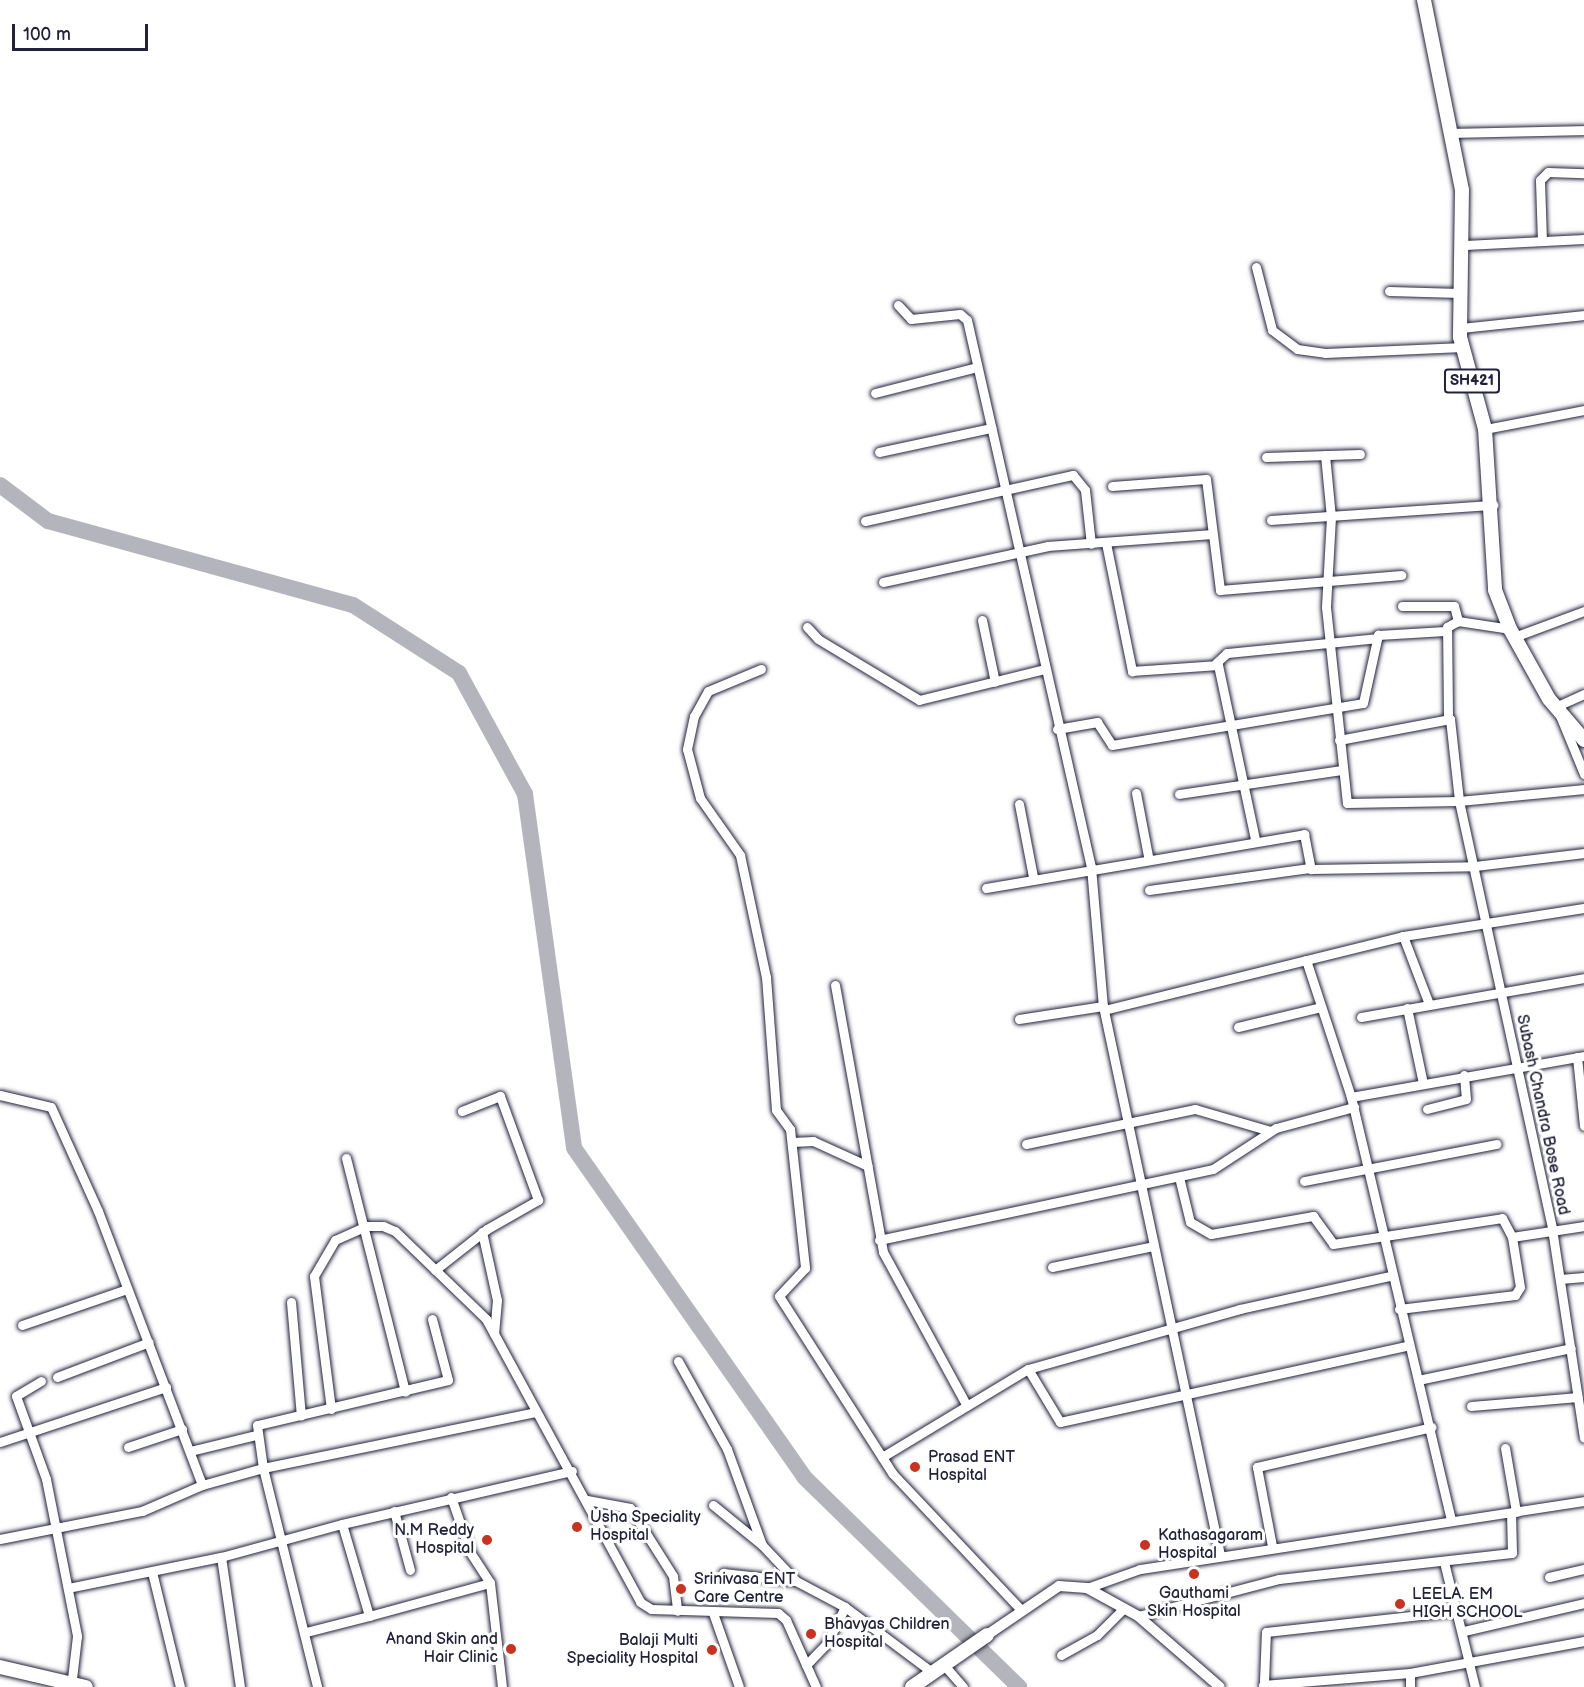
<!DOCTYPE html>
<html>
<head>
<meta charset="utf-8">
<style>
  body { margin:0 }
  #map { position:relative; width:1584px; height:1687px; overflow:hidden; background:#fff; font-family:"Balsamiq Sans",sans-serif }
  div>[style] { position:absolute }
  [style*='--x'] { left:calc(var(--x)*1px); top:calc(var(--y)*1px); width:calc(var(--w)*1px); rotate:calc(var(--a)*1deg) }
  .river>* { height:16px; margin:-8px; padding:0 8px; transform-origin:8px; border-radius:8px; background:#b4b4bc }
  .roads { filter:drop-shadow(0 0 2px #22223b) drop-shadow(0 0 2px #22223b) }
  .minor>* { height:9px; margin:-4.5px; padding:0 4.5px; transform-origin:4.5px; border-radius:4.5px; background:#fff }
  .tertiary>* { height:10px; margin:-5px; padding:0 5px; transform-origin:5px; border-radius:5px; background:#fff }
  .primary>* { height:14px; margin:-7px; padding:0 7px; transform-origin:7px; border-radius:7px; background:#fff }
  .dots>* { width:16px; height:16px; translate:-50% -50%; box-sizing:border-box; border:3px solid #fff; border-radius:50% }
  span { translate:-50% -50%; white-space:nowrap; text-align:center; line-height:1.15; -webkit-text-stroke:6px #fff; paint-order:stroke }
  .shield-label span { padding:2px 4px; background:#fff; border:2px solid; border-radius:4px; -webkit-text-stroke-width:0 }
  .shield-label { font-size:15px; color:#22223b; font-weight:700 }
  .street-label { font-size:16px; color:#22223b }
  .poi-label { font-size:16px; color:#22223b }
  .left { translate:0 -50%; text-align:left }
  .right { translate:-100% -50%; text-align:right }
  .scale { position:absolute; left:12px; top:24px; width:136px; height:27px; box-sizing:border-box; border:3px solid #22223b; border-top:0; padding-left:8px; font-size:18px; line-height:21px; white-space:nowrap; color:#22223b; -webkit-text-stroke:4px #fff; paint-order:stroke }
</style>
</head>
<body>
<div id="map">
  <div class="river">
    <div style="--x:0;--y:485;--w:60;--a:36.9"></div>
    <div style="--x:48;--y:521;--w:316;--a:15.4"></div>
    <div style="--x:353;--y:605;--w:126;--a:32.7"></div>
    <div style="--x:459;--y:673;--w:138;--a:61.4"></div>
    <div style="--x:525;--y:794;--w:357;--a:82.1"></div>
    <div style="--x:574;--y:1148;--w:401;--a:55"></div>
    <div style="--x:804;--y:1477;--w:301;--a:44.3"></div>
  </div>
  <div class="roads">
    <div class="minor">
      <div style="--x:1453;--y:133;--w:131;--a:-1.3"></div>
      <div style="--x:1542;--y:241;--w:61;--a:-91.9"></div>
      <div style="--x:1540;--y:180;--w:11;--a:-45"></div>
      <div style="--x:1548;--y:172;--w:36;--a:2"></div>
      <div style="--x:1465;--y:245;--w:119;--a:-2.9"></div>
      <div style="--x:1256;--y:267;--w:65;--a:75.7"></div>
      <div style="--x:1272;--y:330;--w:31;--a:37"></div>
      <div style="--x:1297;--y:349;--w:28;--a:8"></div>
      <div style="--x:1325;--y:353;--w:138;--a:-2.5"></div>
      <div style="--x:1389;--y:291;--w:71;--a:1.6"></div>
      <div style="--x:898;--y:305;--w:19;--a:47"></div>
      <div style="--x:911;--y:319;--w:49;--a:-5.8"></div>
      <div style="--x:960;--y:314;--w:9;--a:41"></div>
      <div style="--x:967;--y:320;--w:561;--a:77.23"></div>
      <div style="--x:1091;--y:867;--w:140;--a:85.1"></div>
      <div style="--x:1103;--y:1006;--w:561;--a:77.97"></div>
      <div style="--x:1461;--y:328;--w:124;--a:-6"></div>
      <div style="--x:875;--y:393;--w:105;--a:-14.3"></div>
      <div style="--x:1485;--y:429;--w:101;--a:-10.9"></div>
      <div style="--x:879;--y:452;--w:115;--a:-12.1"></div>
      <div style="--x:1325;--y:455;--w:62;--a:84.5"></div>
      <div style="--x:1331;--y:517;--w:90;--a:93.2"></div>
      <div style="--x:1326;--y:607;--w:197;--a:83.9"></div>
      <div style="--x:1347;--y:803;--w:112;--a:-1"></div>
      <div style="--x:1459;--y:801;--w:126;--a:-5.5"></div>
      <div style="--x:1266;--y:457;--w:94;--a:-1.8"></div>
      <div style="--x:1112;--y:486;--w:94;--a:-4.3"></div>
      <div style="--x:1206;--y:479;--w:112;--a:82.8"></div>
      <div style="--x:1220;--y:590;--w:182;--a:-4.7"></div>
      <div style="--x:1271;--y:520;--w:223;--a:-3.9"></div>
      <div style="--x:865;--y:521;--w:213;--a:-12.5"></div>
      <div style="--x:1073;--y:475;--w:19;--a:51"></div>
      <div style="--x:1085;--y:490;--w:54;--a:83.7"></div>
      <div style="--x:1106;--y:543;--w:131;--a:78.5"></div>
      <div style="--x:1132;--y:671;--w:86;--a:-4"></div>
      <div style="--x:1218;--y:665;--w:178;--a:78"></div>
      <div style="--x:883;--y:582;--w:169;--a:-12.3"></div>
      <div style="--x:1048;--y:546;--w:164;--a:-4.2"></div>
      <div style="--x:1402;--y:606;--w:52;--a:0"></div>
      <div style="--x:1454;--y:606;--w:16;--a:75"></div>
      <div style="--x:982;--y:620;--w:63;--a:78.2"></div>
      <div style="--x:807;--y:627;--w:16;--a:47"></div>
      <div style="--x:818;--y:639;--w:118;--a:31.1"></div>
      <div style="--x:919;--y:700;--w:129;--a:-13.9"></div>
      <div style="--x:1514;--y:637;--w:75;--a:-20.4"></div>
      <div style="--x:1216;--y:663;--w:15;--a:-42"></div>
      <div style="--x:1227;--y:653;--w:150;--a:-5.7"></div>
      <div style="--x:761;--y:669;--w:57;--a:157.5"></div>
      <div style="--x:708;--y:691;--w:29;--a:119"></div>
      <div style="--x:694;--y:716;--w:34;--a:102"></div>
      <div style="--x:687;--y:749;--w:51;--a:75.1"></div>
      <div style="--x:700;--y:798;--w:70;--a:54.9"></div>
      <div style="--x:740;--y:855;--w:125;--a:78"></div>
      <div style="--x:766;--y:977;--w:133;--a:85.7"></div>
      <div style="--x:776;--y:1110;--w:24;--a:54"></div>
      <div style="--x:790;--y:1129;--w:140;--a:83.8"></div>
      <div style="--x:805;--y:1268;--w:38;--a:133"></div>
      <div style="--x:779;--y:1296;--w:211;--a:57.4"></div>
      <div style="--x:893;--y:1474;--w:185;--a:46.7"></div>
      <div style="--x:1555;--y:707;--w:32;--a:-24"></div>
      <div style="--x:1559;--y:713;--w:66;--a:67.7"></div>
      <div style="--x:1448;--y:717;--w:90;--a:-90.6"></div>
      <div style="--x:1447;--y:627;--w:13;--a:-29"></div>
      <div style="--x:1458;--y:621;--w:53;--a:8.7"></div>
      <div style="--x:1057;--y:729;--w:41;--a:-9.9"></div>
      <div style="--x:1097;--y:722;--w:27;--a:57"></div>
      <div style="--x:1112;--y:745;--w:254;--a:-9.5"></div>
      <div style="--x:1363;--y:703;--w:70;--a:-77.6"></div>
      <div style="--x:1378;--y:635;--w:67;--a:-3.4"></div>
      <div style="--x:1339;--y:740;--w:113;--a:-10.7"></div>
      <div style="--x:1450;--y:719;--w:82;--a:83.7"></div>
      <div style="--x:1459;--y:801;--w:438;--a:77.7"></div>
      <div style="--x:1552;--y:1229;--w:211;--a:81.3"></div>
      <div style="--x:1136;--y:793;--w:64;--a:79.2"></div>
      <div style="--x:1179;--y:794;--w:165;--a:-8.4"></div>
      <div style="--x:1019;--y:804;--w:74;--a:79.1"></div>
      <div style="--x:986;--y:888;--w:323;--a:-9.6"></div>
      <div style="--x:1304;--y:834;--w:36;--a:79"></div>
      <div style="--x:1311;--y:869;--w:164;--a:-1"></div>
      <div style="--x:1475;--y:866;--w:110;--a:-6.8"></div>
      <div style="--x:1149;--y:890;--w:162;--a:-7.8"></div>
      <div style="--x:1403;--y:936;--w:183;--a:-8.8"></div>
      <div style="--x:1306;--y:960;--w:144;--a:71.8"></div>
      <div style="--x:835;--y:985;--w:271;--a:79.8"></div>
      <div style="--x:883;--y:1252;--w:175;--a:61.4"></div>
      <div style="--x:1407;--y:1008;--w:77;--a:78"></div>
      <div style="--x:1104;--y:1010;--w:308;--a:-13.9"></div>
      <div style="--x:1403;--y:936;--w:73;--a:69.1"></div>
      <div style="--x:1361;--y:1017;--w:226;--a:-9.9"></div>
      <div style="--x:1019;--y:1019;--w:85;--a:-8.8"></div>
      <div style="--x:1238;--y:1027;--w:85;--a:-13.5"></div>
      <div style="--x:1577;--y:1057;--w:69;--a:84.2"></div>
      <div style="--x:0;--y:1095;--w:52;--a:13.2"></div>
      <div style="--x:51;--y:1107;--w:114;--a:65.7"></div>
      <div style="--x:98;--y:1211;--w:293;--a:69.2"></div>
      <div style="--x:202;--y:1485;--w:63;--a:-15.6"></div>
      <div style="--x:263;--y:1468;--w:226;--a:76.1"></div>
      <div style="--x:1427;--y:1109;--w:40;--a:-14.4"></div>
      <div style="--x:1466;--y:1099;--w:24;--a:-95"></div>
      <div style="--x:792;--y:1142;--w:21;--a:-3"></div>
      <div style="--x:813;--y:1141;--w:60;--a:24.4"></div>
      <div style="--x:1026;--y:1144;--w:173;--a:-11.7"></div>
      <div style="--x:1195;--y:1109;--w:78;--a:16.3"></div>
      <div style="--x:346;--y:1158;--w:241;--a:75.8"></div>
      <div style="--x:1179;--y:1177;--w:46;--a:76.3"></div>
      <div style="--x:1190;--y:1222;--w:24;--a:30"></div>
      <div style="--x:1211;--y:1234;--w:104;--a:-10"></div>
      <div style="--x:1313;--y:1216;--w:34;--a:54"></div>
      <div style="--x:1333;--y:1244;--w:171;--a:-8.7"></div>
      <div style="--x:1502;--y:1218;--w:21;--a:62"></div>
      <div style="--x:1512;--y:1237;--w:73;--a:-8.7"></div>
      <div style="--x:1304;--y:1181;--w:196;--a:-10.9"></div>
      <div style="--x:482;--y:1232;--w:70;--a:77.6"></div>
      <div style="--x:497;--y:1300;--w:34;--a:95"></div>
      <div style="--x:879;--y:1240;--w:341;--a:-12"></div>
      <div style="--x:1213;--y:1169;--w:75;--a:-33.1"></div>
      <div style="--x:1276;--y:1128;--w:81;--a:-15.1"></div>
      <div style="--x:1052;--y:1267;--w:103;--a:-11.7"></div>
      <div style="--x:435;--y:1270;--w:66;--a:-38.3"></div>
      <div style="--x:487;--y:1229;--w:59;--a:-29.6"></div>
      <div style="--x:538;--y:1200;--w:111;--a:-110.1"></div>
      <div style="--x:500;--y:1096;--w:41;--a:158.5"></div>
      <div style="--x:1560;--y:1279;--w:24;--a:-5"></div>
      <div style="--x:291;--y:1302;--w:114;--a:85"></div>
      <div style="--x:1399;--y:1309;--w:117;--a:-6.9"></div>
      <div style="--x:1515;--y:1295;--w:9;--a:-58"></div>
      <div style="--x:1520;--y:1287;--w:51;--a:-99.1"></div>
      <div style="--x:432;--y:1319;--w:63;--a:75.3"></div>
      <div style="--x:448;--y:1380;--w:196;--a:166.7"></div>
      <div style="--x:257;--y:1425;--w:43;--a:82.1"></div>
      <div style="--x:263;--y:1468;--w:279;--a:-11.6"></div>
      <div style="--x:22;--y:1325;--w:111;--a:-18.9"></div>
      <div style="--x:678;--y:1361;--w:101;--a:60.9"></div>
      <div style="--x:727;--y:1449;--w:102;--a:70"></div>
      <div style="--x:762;--y:1545;--w:50;--a:46.6"></div>
      <div style="--x:796;--y:1581;--w:55;--a:28"></div>
      <div style="--x:845;--y:1607;--w:109;--a:36.8"></div>
      <div style="--x:1028;--y:1369;--w:62;--a:58.9"></div>
      <div style="--x:1060;--y:1422;--w:357;--a:-12.4"></div>
      <div style="--x:57;--y:1377;--w:98;--a:-20.8"></div>
      <div style="--x:1418;--y:1380;--w:156;--a:-11.8"></div>
      <div style="--x:41;--y:1381;--w:29;--a:149"></div>
      <div style="--x:16;--y:1396;--w:88;--a:70.1"></div>
      <div style="--x:46;--y:1479;--w:160;--a:78.8"></div>
      <div style="--x:77;--y:1636;--w:51;--a:96.7"></div>
      <div style="--x:1471;--y:1406;--w:107;--a:-4.8"></div>
      <div style="--x:331;--y:1409;--w:134;--a:-97.3"></div>
      <div style="--x:314;--y:1276;--w:42;--a:-59.7"></div>
      <div style="--x:335;--y:1240;--w:34;--a:-24"></div>
      <div style="--x:366;--y:1226;--w:17;--a:0"></div>
      <div style="--x:383;--y:1226;--w:13;--a:23"></div>
      <div style="--x:395;--y:1231;--w:127;--a:44"></div>
      <div style="--x:486;--y:1319;--w:322;--a:61.4"></div>
      <div style="--x:640;--y:1602;--w:13;--a:32"></div>
      <div style="--x:651;--y:1609;--w:127;--a:1.8"></div>
      <div style="--x:778;--y:1613;--w:11;--a:41"></div>
      <div style="--x:786;--y:1620;--w:73;--a:65.9"></div>
      <div style="--x:0;--y:1442;--w:175;--a:-18.3"></div>
      <div style="--x:128;--y:1447;--w:57;--a:-18.4"></div>
      <div style="--x:1505;--y:1448;--w:65;--a:80.2"></div>
      <div style="--x:190;--y:1451;--w:68;--a:-13.6"></div>
      <div style="--x:882;--y:1457;--w:170;--a:-31.1"></div>
      <div style="--x:1028;--y:1369;--w:220;--a:-15.8"></div>
      <div style="--x:1240;--y:1309;--w:154;--a:-12.4"></div>
      <div style="--x:451;--y:1497;--w:58;--a:70.9"></div>
      <div style="--x:470;--y:1552;--w:37;--a:57"></div>
      <div style="--x:490;--y:1583;--w:105;--a:83.4"></div>
      <div style="--x:587;--y:1500;--w:44;--a:10.5"></div>
      <div style="--x:630;--y:1508;--w:80;--a:57.7"></div>
      <div style="--x:673;--y:1576;--w:35;--a:83"></div>
      <div style="--x:713;--y:1505;--w:63;--a:39.2"></div>
      <div style="--x:394;--y:1511;--w:61;--a:74.8"></div>
      <div style="--x:1451;--y:1520;--w:435;--a:-103.3"></div>
      <div style="--x:1351;--y:1097;--w:237;--a:-10"></div>
      <div style="--x:342;--y:1524;--w:236;--a:-13"></div>
      <div style="--x:0;--y:1539;--w:145;--a:-11.2"></div>
      <div style="--x:142;--y:1511;--w:65;--a:-23.4"></div>
      <div style="--x:1272;--y:1546;--w:80;--a:-100.8"></div>
      <div style="--x:1257;--y:1467;--w:179;--a:-12.9"></div>
      <div style="--x:1444;--y:1562;--w:129;--a:76.1"></div>
      <div style="--x:152;--y:1572;--w:118;--a:76.3"></div>
      <div style="--x:723;--y:1573;--w:73;--a:6.3"></div>
      <div style="--x:1549;--y:1577;--w:36;--a:-13"></div>
      <div style="--x:68;--y:1588;--w:156;--a:-11.5"></div>
      <div style="--x:1087;--y:1588;--w:56;--a:-19.7"></div>
      <div style="--x:1140;--y:1569;--w:449;--a:-8.7"></div>
      <div style="--x:713;--y:1613;--w:78;--a:70.6"></div>
      <div style="--x:1138;--y:1616;--w:146;--a:-14.7"></div>
      <div style="--x:1279;--y:1579;--w:234;--a:-6.4"></div>
      <div style="--x:1512;--y:1553;--w:40;--a:-91.4"></div>
      <div style="--x:1464;--y:1631;--w:123;--a:-13.1"></div>
      <div style="--x:306;--y:1632;--w:65;--a:-14.3"></div>
      <div style="--x:1061;--y:1655;--w:41;--a:-29.1"></div>
      <div style="--x:1097;--y:1635;--w:38;--a:-45"></div>
      <div style="--x:806;--y:1665;--w:30;--a:-46"></div>
      <div style="--x:827;--y:1643;--w:40;--a:-63.4"></div>
      <div style="--x:944;--y:1665;--w:29;--a:49"></div>
      <div style="--x:1264;--y:1681;--w:49;--a:-87.7"></div>
      <div style="--x:1266;--y:1632;--w:192;--a:-6.3"></div>
      <div style="--x:1263;--y:1685;--w:147;--a:-4.7"></div>
      <div style="--x:240;--y:1687;--w:131;--a:-98.3"></div>
      <div style="--x:221;--y:1557;--w:125;--a:-15.3"></div>
      <div style="--x:342;--y:1524;--w:96;--a:73.6"></div>
      <div style="--x:369;--y:1616;--w:125;--a:-15.3"></div>
      <div style="--x:1410;--y:1687;--w:14;--a:-90"></div>
      <div style="--x:1410;--y:1673;--w:177;--a:-10.4"></div>
    </div>
    <div class="tertiary">
      <div style="--x:987;--y:1635;--w:87;--a:-34.2"></div>
      <div style="--x:1059;--y:1586;--w:28;--a:4"></div>
      <div style="--x:1087;--y:1588;--w:58;--a:28.8"></div>
      <div style="--x:1138;--y:1616;--w:108;--a:40.9"></div>
    </div>
    <div class="primary">
      <div style="--x:1424;--y:0;--w:194;--a:78.7"></div>
      <div style="--x:1462;--y:190;--w:147;--a:90.8"></div>
      <div style="--x:1460;--y:337;--w:95;--a:74.8"></div>
      <div style="--x:1485;--y:429;--w:161;--a:86.4"></div>
      <div style="--x:1495;--y:590;--w:42;--a:69"></div>
      <div style="--x:1510;--y:629;--w:80;--a:60.9"></div>
      <div style="--x:1549;--y:699;--w:54;--a:49.5"></div>
      <div style="--x:0;--y:1667;--w:88;--a:13.1"></div>
      <div style="--x:912;--y:1687;--w:91;--a:-34.7"></div>
    </div>
  </div>
  <div class="dots">
    <div style="left:915px;top:1467px;background:#c8321e"></div>
    <div style="left:577px;top:1527px;background:#c8321e"></div>
    <div style="left:487px;top:1540px;background:#c8321e"></div>
    <div style="left:1145px;top:1545px;background:#c8321e"></div>
    <div style="left:1194px;top:1574px;background:#c8321e"></div>
    <div style="left:681px;top:1589px;background:#c8321e"></div>
    <div style="left:1400px;top:1604px;background:#c8321e"></div>
    <div style="left:811px;top:1634px;background:#c8321e"></div>
    <div style="left:511px;top:1649px;background:#c8321e"></div>
    <div style="left:712px;top:1650px;background:#c8321e"></div>
  </div>
  <div class="shield-label">
    <span style="left:1472px;top:381px">SH421</span>
  </div>
  <div class="street-label">
    <span style="left:1542px;top:1115px;rotate:78deg">Subash Chandra Bose Road</span>
  </div>
  <div class="poi-label">
    <span class="left" style="left:928px;top:1467px">Prasad ENT<br>Hospital</span>
    <span class="left" style="left:590px;top:1527px">Usha Speciality<br>Hospital</span>
    <span class="right" style="left:474px;top:1540px">N.M Reddy<br>Hospital</span>
    <span class="left" style="left:1158px;top:1545px">Kathasagaram<br>Hospital</span>
    <span class="left" style="left:694px;top:1589px">Srinivasa ENT<br>Care Centre</span>
    <span style="left:1194px;top:1603px">Gauthami<br>Skin Hospital</span>
    <span class="left" style="left:1412px;top:1604px">LEELA. EM<br>HIGH SCHOOL</span>
    <span class="left" style="left:824px;top:1634px">Bhavyas Children<br>Hospital</span>
    <span class="right" style="left:498px;top:1649px">Anand Skin and<br>Hair Clinic</span>
    <span class="right" style="left:698px;top:1650px">Balaji Multi<br>Speciality Hospital</span>
  </div>
  <div class="scale">100 m</div>
</div>
</body>
</html>
